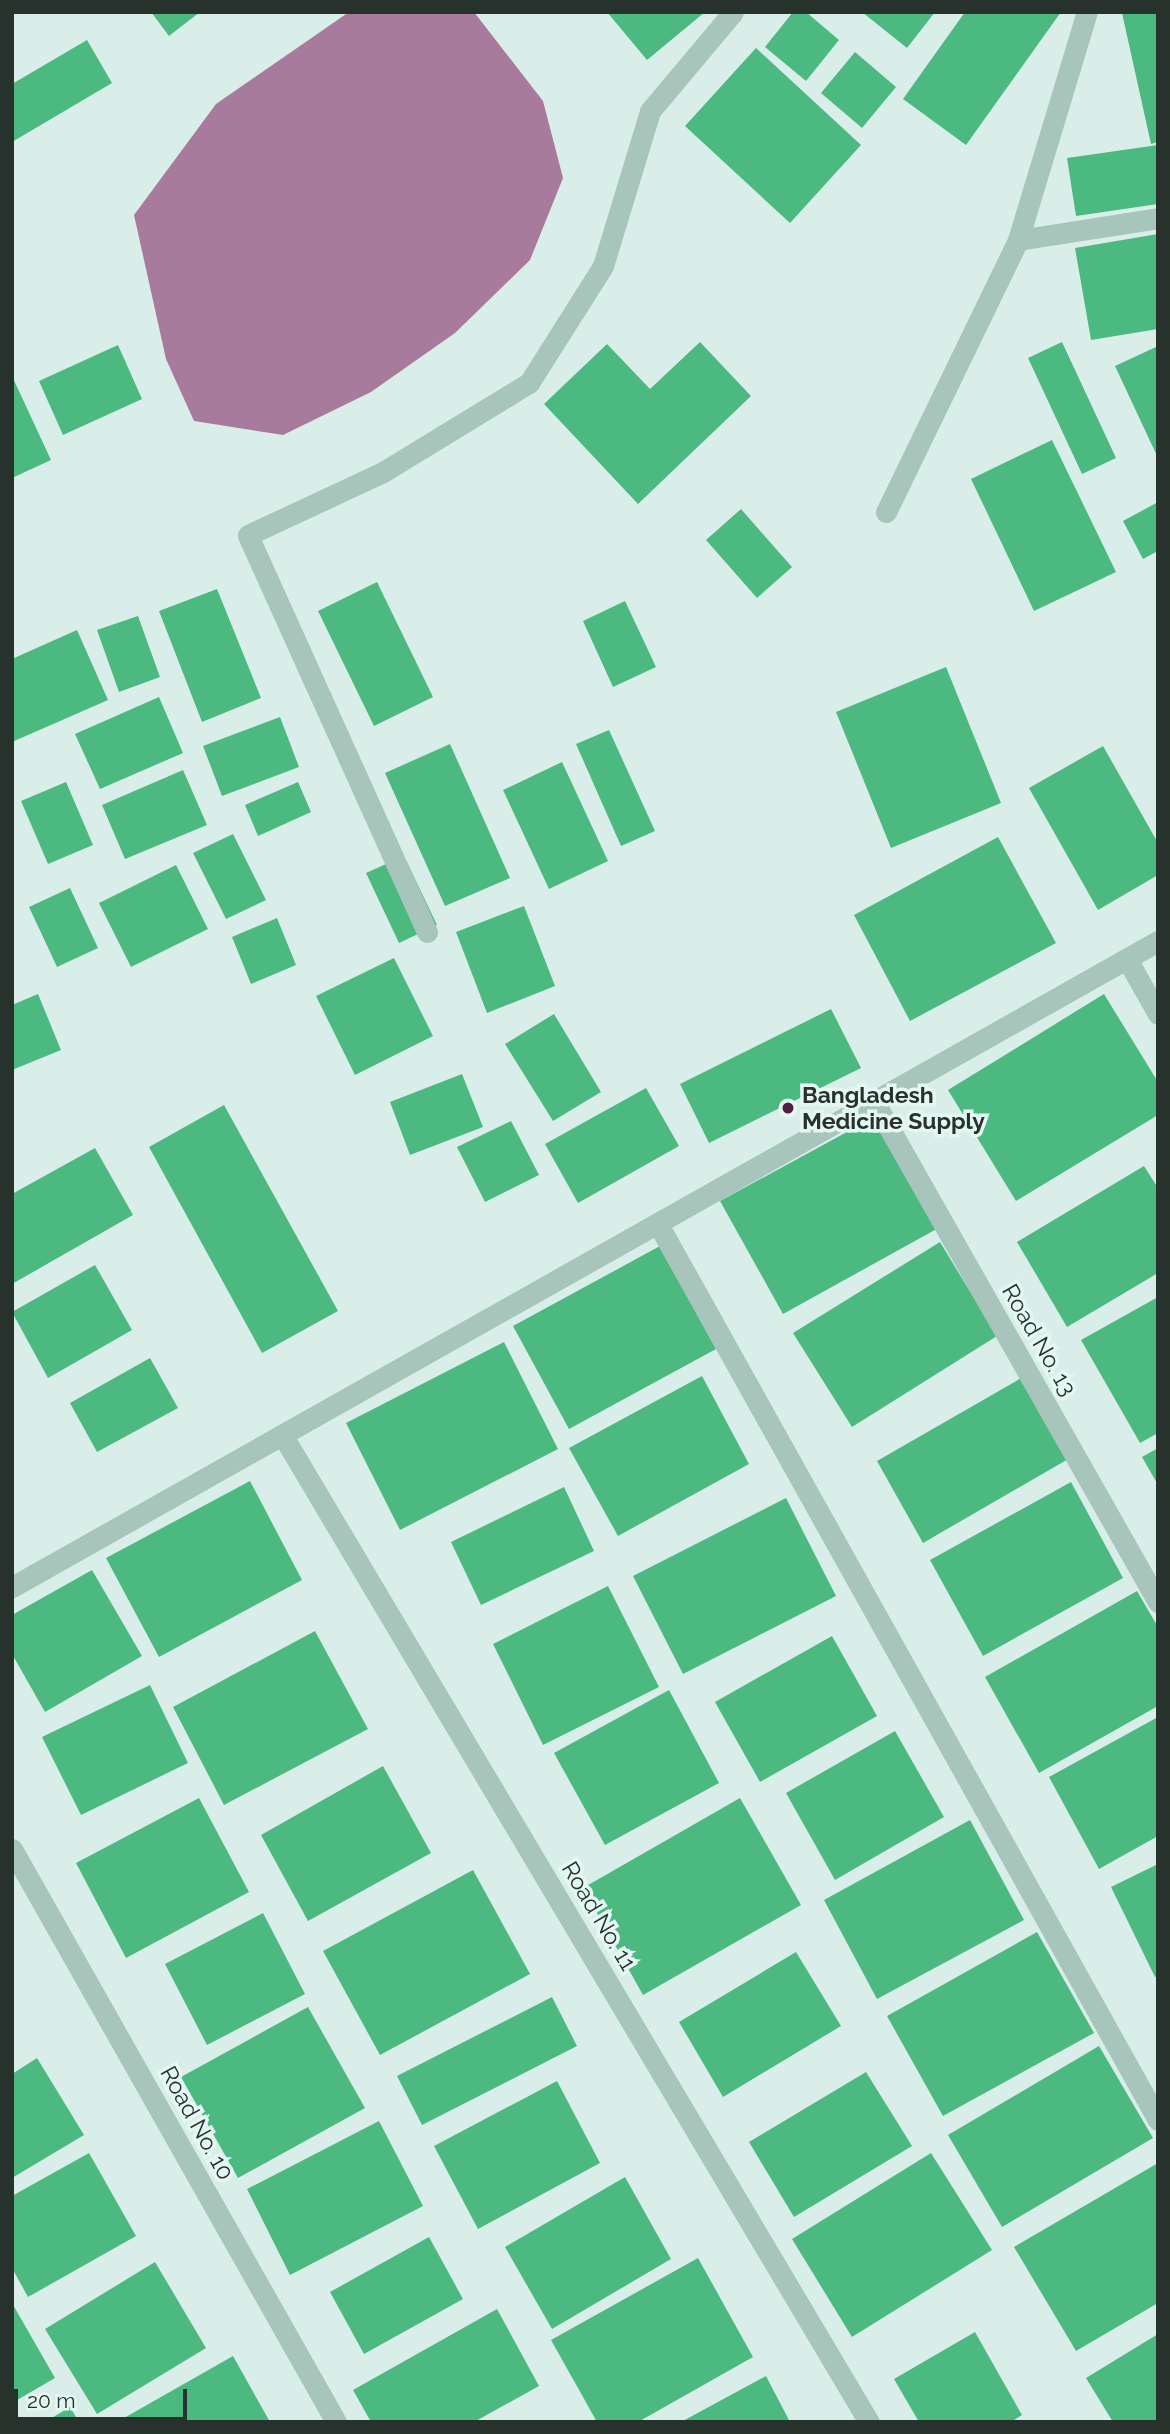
<!DOCTYPE html>
<html>
<head>
<meta charset="utf-8">
<style>
  body { margin:0 }
  #map { position:relative; width:1170px; height:2434px; overflow:hidden; background:#d9eee9; font-family:Raleway,sans-serif }
  div>[style] { position:absolute }
  [style*='--x'] { left:calc(var(--x)*1px); top:calc(var(--y)*1px); width:calc(var(--w)*1px); rotate:calc(var(--a)*1deg) }
  .water>* { inset:0; background:#a87b9c }
  .building>* { inset:0; background:#4cba80 }
  .minor>* { height:21px; margin:-10.5px; padding:0 10.5px; transform-origin:10.5px; border-radius:10.5px; background:#a7c5bb }
  .dots>* { width:19px; height:19px; translate:-50% -50%; box-sizing:border-box; border:4px solid #e5f7f3; border-radius:50% }
  span { translate:-50% -50%; white-space:nowrap; text-align:center; line-height:1.15; -webkit-text-stroke:7px #e5f7f3; paint-order:stroke }
  .poi-label { font-size:23px; color:#27322d; font-weight:700 }
  .left { translate:0 -50%; text-align:left }
  .street-label { font-size:23px; color:#27322d }
  .frame { position:absolute; inset:0; border:14px solid #27322d; pointer-events:none }
  .scale { position:absolute; left:14px; top:2389px; width:173px; height:32px; box-sizing:border-box; border:4px solid #27322d; border-top:0; padding-left:9px; font-size:21px; line-height:24px; white-space:nowrap; color:#27322d; -webkit-text-stroke:5px #e5f7f3; paint-order:stroke }
</style>
</head>
<body>
<div id="map">
  <div class="water">
    <div style="clip-path:polygon(349px 12px,474px 12px,543px 101px,563px 178px,530px 260px,455px 333px,371px 392px,283px 435px,194px 421px,166px 359px,134px 215px,216px 104px)"></div>
  </div>
  <div class="building">
    <div style="clip-path:polygon(151px 12px,200px 12px,169px 36px)"></div>
    <div style="clip-path:polygon(607px 12px,705px 12px,647px 60px)"></div>
    <div style="clip-path:polygon(793px 12px,806px 12px,839px 40px,806px 81px,765px 47px)"></div>
    <div style="clip-path:polygon(862px 12px,935px 12px,907px 48px)"></div>
    <div style="clip-path:polygon(965px 12px,1061px 12px,966px 145px,903px 99px)"></div>
    <div style="clip-path:polygon(1158px 12px,1158px 142px,1151px 144px,1122px 13px)"></div>
    <div style="clip-path:polygon(87px 40px,112px 83px,12px 142px,12px 84px)"></div>
    <div style="clip-path:polygon(756px 48px,861px 145px,790px 223px,685px 126px)"></div>
    <div style="clip-path:polygon(855px 52px,896px 87px,862px 128px,821px 93px)"></div>
    <div style="clip-path:polygon(1158px 145px,1158px 204px,1076px 216px,1067px 158px)"></div>
    <div style="clip-path:polygon(1158px 234px,1158px 329px,1091px 340px,1075px 248px)"></div>
    <div style="clip-path:polygon(700px 342px,751px 396px,638px 504px,544px 404px,607px 344px,650px 389px)"></div>
    <div style="clip-path:polygon(1062px 342px,1116px 458px,1082px 474px,1028px 358px)"></div>
    <div style="clip-path:polygon(118px 345px,142px 399px,63px 435px,39px 381px)"></div>
    <div style="clip-path:polygon(1158px 346px,1158px 458px,1115px 366px)"></div>
    <div style="clip-path:polygon(12px 376px,51px 460px,12px 478px)"></div>
    <div style="clip-path:polygon(1052px 440px,1116px 572px,1034px 611px,971px 479px)"></div>
    <div style="clip-path:polygon(1158px 502px,1158px 551px,1143px 559px,1123px 521px)"></div>
    <div style="clip-path:polygon(741px 509px,792px 567px,757px 598px,706px 540px)"></div>
    <div style="clip-path:polygon(377px 582px,433px 697px,374px 726px,318px 611px)"></div>
    <div style="clip-path:polygon(217px 589px,261px 698px,202px 722px,159px 611px)"></div>
    <div style="clip-path:polygon(625px 601px,656px 667px,613px 687px,583px 621px)"></div>
    <div style="clip-path:polygon(138px 616px,160px 677px,119px 692px,97px 630px)"></div>
    <div style="clip-path:polygon(77px 630px,108px 700px,12px 742px,12px 659px)"></div>
    <div style="clip-path:polygon(946px 667px,1001px 803px,891px 848px,836px 712px)"></div>
    <div style="clip-path:polygon(159px 697px,183px 753px,100px 789px,75px 734px)"></div>
    <div style="clip-path:polygon(280px 717px,299px 767px,222px 796px,203px 746px)"></div>
    <div style="clip-path:polygon(609px 730px,655px 831px,621px 846px,576px 744px)"></div>
    <div style="clip-path:polygon(450px 744px,510px 878px,445px 906px,385px 773px)"></div>
    <div style="clip-path:polygon(1103px 746px,1158px 843px,1158px 875px,1098px 910px,1029px 788px)"></div>
    <div style="clip-path:polygon(562px 762px,608px 861px,549px 889px,503px 790px)"></div>
    <div style="clip-path:polygon(183px 770px,207px 825px,125px 859px,102px 805px)"></div>
    <div style="clip-path:polygon(66px 782px,93px 845px,48px 864px,21px 801px)"></div>
    <div style="clip-path:polygon(298px 782px,311px 812px,258px 836px,245px 805px)"></div>
    <div style="clip-path:polygon(233px 834px,266px 900px,226px 919px,193px 853px)"></div>
    <div style="clip-path:polygon(998px 837px,1056px 943px,910px 1021px,854px 915px)"></div>
    <div style="clip-path:polygon(404px 856px,437px 925px,399px 943px,366px 873px)"></div>
    <div style="clip-path:polygon(176px 865px,208px 929px,131px 967px,99px 903px)"></div>
    <div style="clip-path:polygon(70px 888px,98px 948px,57px 967px,29px 907px)"></div>
    <div style="clip-path:polygon(524px 906px,555px 986px,487px 1013px,456px 932px)"></div>
    <div style="clip-path:polygon(277px 918px,296px 965px,251px 984px,232px 937px)"></div>
    <div style="clip-path:polygon(394px 958px,433px 1036px,355px 1075px,316px 996px)"></div>
    <div style="clip-path:polygon(38px 994px,61px 1050px,12px 1070px,12px 1005px)"></div>
    <div style="clip-path:polygon(1104px 994px,1158px 1082px,1158px 1115px,1016px 1201px,948px 1090px)"></div>
    <div style="clip-path:polygon(831px 1009px,861px 1068px,709px 1143px,680px 1084px)"></div>
    <div style="clip-path:polygon(554px 1014px,601px 1092px,553px 1121px,505px 1044px)"></div>
    <div style="clip-path:polygon(462px 1074px,483px 1127px,410px 1155px,390px 1102px)"></div>
    <div style="clip-path:polygon(646px 1088px,679px 1146px,578px 1203px,545px 1144px)"></div>
    <div style="clip-path:polygon(224px 1105px,338px 1311px,262px 1353px,149px 1147px)"></div>
    <div style="clip-path:polygon(880px 1114px,942px 1226px,783px 1314px,720px 1201px)"></div>
    <div style="clip-path:polygon(511px 1121px,539px 1175px,485px 1202px,457px 1147px)"></div>
    <div style="clip-path:polygon(95px 1148px,133px 1215px,12px 1284px,12px 1194px)"></div>
    <div style="clip-path:polygon(1144px 1166px,1158px 1188px,1158px 1273px,1067px 1327px,1017px 1242px)"></div>
    <div style="clip-path:polygon(940px 1242px,997px 1336px,852px 1427px,793px 1333px)"></div>
    <div style="clip-path:polygon(660px 1246px,716px 1349px,569px 1429px,513px 1326px)"></div>
    <div style="clip-path:polygon(95px 1265px,132px 1330px,48px 1378px,12px 1312px)"></div>
    <div style="clip-path:polygon(1158px 1297px,1158px 1433px,1140px 1443px,1081px 1340px)"></div>
    <div style="clip-path:polygon(504px 1342px,558px 1449px,400px 1530px,346px 1423px)"></div>
    <div style="clip-path:polygon(150px 1358px,178px 1408px,97px 1452px,70px 1403px)"></div>
    <div style="clip-path:polygon(702px 1376px,749px 1464px,618px 1536px,569px 1448px)"></div>
    <div style="clip-path:polygon(1023px 1377px,1070px 1458px,923px 1543px,877px 1461px)"></div>
    <div style="clip-path:polygon(1158px 1448px,1158px 1485px,1142px 1457px)"></div>
    <div style="clip-path:polygon(250px 1481px,302px 1580px,159px 1657px,106px 1558px)"></div>
    <div style="clip-path:polygon(1071px 1482px,1123px 1578px,983px 1656px,930px 1560px)"></div>
    <div style="clip-path:polygon(564px 1487px,594px 1551px,481px 1605px,451px 1542px)"></div>
    <div style="clip-path:polygon(786px 1498px,836px 1596px,683px 1674px,633px 1576px)"></div>
    <div style="clip-path:polygon(92px 1570px,142px 1656px,45px 1712px,12px 1654px,12px 1615px)"></div>
    <div style="clip-path:polygon(608px 1586px,659px 1687px,543px 1745px,493px 1644px)"></div>
    <div style="clip-path:polygon(1137px 1591px,1158px 1627px,1158px 1706px,1039px 1773px,985px 1677px)"></div>
    <div style="clip-path:polygon(315px 1631px,368px 1729px,224px 1805px,173px 1707px)"></div>
    <div style="clip-path:polygon(832px 1636px,877px 1716px,760px 1782px,715px 1702px)"></div>
    <div style="clip-path:polygon(150px 1685px,188px 1763px,81px 1815px,42px 1737px)"></div>
    <div style="clip-path:polygon(669px 1690px,719px 1783px,605px 1845px,554px 1753px)"></div>
    <div style="clip-path:polygon(1158px 1717px,1158px 1836px,1099px 1869px,1049px 1777px)"></div>
    <div style="clip-path:polygon(895px 1731px,944px 1817px,835px 1880px,786px 1793px)"></div>
    <div style="clip-path:polygon(383px 1766px,431px 1853px,308px 1921px,261px 1835px)"></div>
    <div style="clip-path:polygon(199px 1798px,249px 1892px,126px 1958px,76px 1863px)"></div>
    <div style="clip-path:polygon(740px 1798px,801px 1905px,643px 1995px,583px 1888px)"></div>
    <div style="clip-path:polygon(970px 1820px,1024px 1920px,877px 1999px,824px 1900px)"></div>
    <div style="clip-path:polygon(1158px 1864px,1158px 1976px,1155px 1977px,1111px 1887px)"></div>
    <div style="clip-path:polygon(473px 1870px,530px 1974px,380px 2055px,323px 1951px)"></div>
    <div style="clip-path:polygon(263px 1913px,305px 1994px,207px 2045px,165px 1964px)"></div>
    <div style="clip-path:polygon(1037px 1932px,1094px 2033px,943px 2116px,887px 2016px)"></div>
    <div style="clip-path:polygon(796px 1952px,841px 2026px,723px 2097px,679px 2022px)"></div>
    <div style="clip-path:polygon(552px 1997px,577px 2046px,422px 2125px,397px 2076px)"></div>
    <div style="clip-path:polygon(308px 2007px,365px 2108px,238px 2178px,181px 2077px)"></div>
    <div style="clip-path:polygon(1099px 2046px,1153px 2138px,1002px 2227px,948px 2135px)"></div>
    <div style="clip-path:polygon(37px 2058px,84px 2135px,12px 2178px,12px 2074px)"></div>
    <div style="clip-path:polygon(866px 2072px,912px 2146px,794px 2217px,749px 2142px)"></div>
    <div style="clip-path:polygon(557px 2081px,600px 2163px,478px 2229px,434px 2146px)"></div>
    <div style="clip-path:polygon(379px 2121px,423px 2206px,290px 2275px,247px 2189px)"></div>
    <div style="clip-path:polygon(89px 2153px,136px 2236px,28px 2297px,12px 2268px,12px 2196px)"></div>
    <div style="clip-path:polygon(931px 2153px,992px 2250px,852px 2337px,792px 2239px)"></div>
    <div style="clip-path:polygon(1158px 2163px,1158px 2303px,1076px 2351px,1014px 2247px)"></div>
    <div style="clip-path:polygon(625px 2177px,671px 2259px,552px 2329px,505px 2247px)"></div>
    <div style="clip-path:polygon(429px 2237px,463px 2299px,364px 2354px,330px 2292px)"></div>
    <div style="clip-path:polygon(698px 2258px,753px 2357px,638px 2422px,597px 2422px,551px 2340px)"></div>
    <div style="clip-path:polygon(155px 2262px,206px 2348px,97px 2414px,45px 2329px)"></div>
    <div style="clip-path:polygon(12px 2303px,55px 2378px,12px 2403px)"></div>
    <div style="clip-path:polygon(497px 2309px,539px 2386px,474px 2422px,371px 2422px,353px 2390px)"></div>
    <div style="clip-path:polygon(975px 2332px,1022px 2415px,1011px 2422px,919px 2422px,894px 2379px)"></div>
    <div style="clip-path:polygon(1158px 2334px,1158px 2422px,1113px 2422px,1086px 2378px)"></div>
    <div style="clip-path:polygon(233px 2356px,270px 2422px,117px 2422px)"></div>
    <div style="clip-path:polygon(766px 2376px,790px 2422px,681px 2422px)"></div>
    <div style="clip-path:polygon(70px 2407px,79px 2422px,45px 2422px)"></div>
  </div>
  <div class="minor">
    <div style="--x:1018;--y:240;--w:142;--a:-8.9"></div>
    <div style="--x:886;--y:512;--w:302;--a:-64.1"></div>
    <div style="--x:1018;--y:240;--w:238;--a:-73.2"></div>
    <div style="--x:427;--y:932;--w:435;--a:-114.3"></div>
    <div style="--x:248;--y:535;--w:149;--a:-25"></div>
    <div style="--x:383;--y:472;--w:171;--a:-31.4"></div>
    <div style="--x:529;--y:383;--w:138;--a:-57.7"></div>
    <div style="--x:603;--y:266;--w:162;--a:-73.1"></div>
    <div style="--x:650;--y:111;--w:129;--a:-50"></div>
    <div style="--x:1127;--y:959;--w:63;--a:60.6"></div>
    <div style="--x:875;--y:1103;--w:574;--a:60.44"></div>
    <div style="--x:658;--y:1224;--w:1026;--a:60.84"></div>
    <div style="--x:283;--y:1436;--w:1147;--a:59.28"></div>
    <div style="--x:12;--y:1587;--w:1316;--a:-29.41"></div>
    <div style="--x:12;--y:1849;--w:658;--a:60.51"></div>
  </div>
  <div class="dots">
    <div style="left:788px;top:1108px;background:#4f2041"></div>
  </div>
  <div class="poi-label">
    <span class="left" style="left:802px;top:1108px">Bangladesh<br>Medicine Supply</span>
  </div>
  <div class="street-label">
    <span style="left:1039px;top:1340px;rotate:60deg">Road No. 13</span>
    <span style="left:599px;top:1916px;rotate:59deg">Road No. 11</span>
    <span style="left:197px;top:2123px;rotate:61deg">Road No. 10</span>
  </div>
  <div class="frame"></div>
  <div class="scale">20 m</div>
</div>
</body>
</html>
